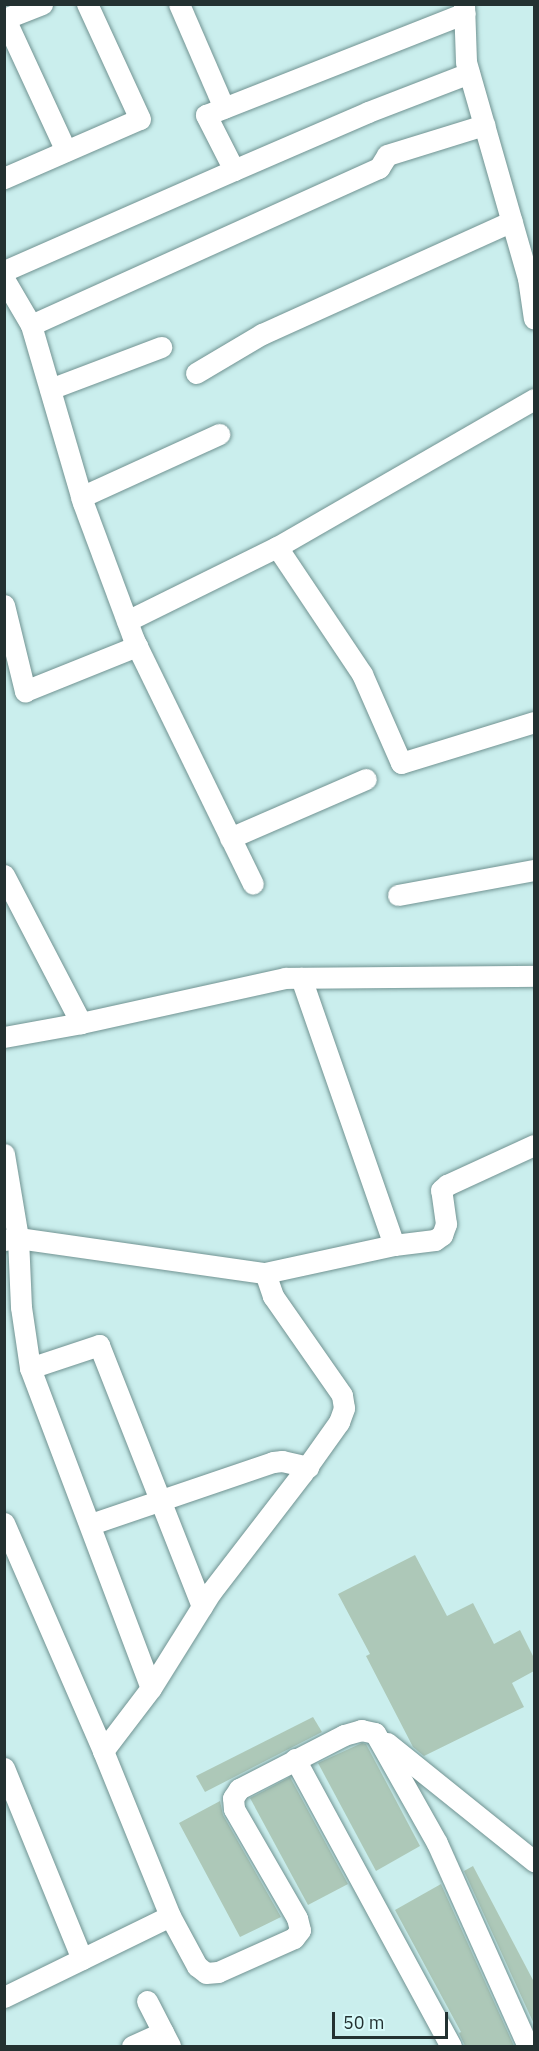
<!DOCTYPE html>
<html>
<head>
<meta charset="utf-8">
<style>
  body { margin:0 }
  #map { position:relative; width:539px; height:2051px; overflow:hidden; background:#caeeed; font-family:"IBM Plex Sans",sans-serif }
  div>[style] { position:absolute }
  [style*='--x'] { left:calc(var(--x)*1px); top:calc(var(--y)*1px); width:calc(var(--w)*1px); rotate:calc(var(--a)*1deg) }
  .building>* { inset:0; background:#adc8b8 }
  .roads { filter:drop-shadow(0 0 2px #719392) drop-shadow(0 0 2px #719392) }
  .minor>* { height:21px; margin:-10.5px; padding:0 10.5px; transform-origin:10.5px; border-radius:10.5px; background:#fff }
  span { translate:-50% -50%; white-space:nowrap; text-align:center; line-height:1.15; -webkit-text-stroke:4.5px #d7fbfa; paint-order:stroke }
  .frame { position:absolute; inset:0; border:6px solid #233131; pointer-events:none }
  .scale { position:absolute; left:332px; top:2012px; width:116px; height:27px; box-sizing:border-box; border:3px solid #233131; border-top:0; padding-left:8px; font-size:18px; line-height:21px; white-space:nowrap; color:#233131; -webkit-text-stroke:4px #d7fbfa; paint-order:stroke }
</style>
</head>
<body>
<div id="map">
  <div class="building">
    <div style="clip-path:polygon(415px 1555px,447px 1616px,473px 1603px,494px 1644px,520px 1630px,534px 1658px,534px 1671px,512px 1683px,524px 1707px,424px 1756px,413px 1747px,366px 1656px,370px 1654px,338px 1594px)"></div>
    <div style="clip-path:polygon(313px 1717px,322px 1732px,205px 1792px,196px 1776px)"></div>
    <div style="clip-path:polygon(362px 1743px,366px 1744px,420px 1846px,376px 1871px,318px 1763px)"></div>
    <div style="clip-path:polygon(290px 1777px,348px 1884px,308px 1905px,250px 1798px)"></div>
    <div style="clip-path:polygon(220px 1801px,223px 1815px,281px 1917px,240px 1937px,179px 1823px)"></div>
    <div style="clip-path:polygon(473px 1866px,534px 1982px,534px 2024px,464px 1871px)"></div>
    <div style="clip-path:polygon(441px 1884px,514px 2046px,465px 2046px,459px 2033px,461px 2032px,395px 1910px)"></div>
  </div>
  <div class="roads">
    <div class="minor">
      <div style="--x:179;--y:4;--w:113;--a:66.6"></div>
      <div style="--x:464;--y:4;--w:58;--a:88"></div>
      <div style="--x:466;--y:62;--w:225;--a:74"></div>
      <div style="--x:528;--y:278;--w:41;--a:81.7"></div>
      <div style="--x:4;--y:19;--w:41;--a:-21.5"></div>
      <div style="--x:5;--y:19;--w:145;--a:65.2"></div>
      <div style="--x:234;--y:170;--w:146;--a:-23.4"></div>
      <div style="--x:368;--y:112;--w:108;--a:-21.1"></div>
      <div style="--x:4;--y:178;--w:148;--a:-23.5"></div>
      <div style="--x:140;--y:119;--w:127;--a:-114.7"></div>
      <div style="--x:4;--y:271;--w:251;--a:-23.7"></div>
      <div style="--x:234;--y:170;--w:62;--a:-117"></div>
      <div style="--x:206;--y:115;--w:278;--a:-21.5"></div>
      <div style="--x:4;--y:279;--w:53;--a:59.6"></div>
      <div style="--x:31;--y:325;--w:185;--a:73.7"></div>
      <div style="--x:83;--y:503;--w:146;--a:69.6"></div>
      <div style="--x:134;--y:640;--w:271;--a:64"></div>
      <div style="--x:31;--y:325;--w:382;--a:-24.3"></div>
      <div style="--x:379;--y:168;--w:15;--a:-58"></div>
      <div style="--x:387;--y:155;--w:102;--a:-17.2"></div>
      <div style="--x:196;--y:373;--w:77;--a:-30.6"></div>
      <div style="--x:262;--y:334;--w:274;--a:-24.3"></div>
      <div style="--x:50;--y:389;--w:119;--a:-20.7"></div>
      <div style="--x:81;--y:497;--w:152;--a:-24.5"></div>
      <div style="--x:277;--y:547;--w:153;--a:56.2"></div>
      <div style="--x:362;--y:674;--w:97;--a:66.3"></div>
      <div style="--x:401;--y:763;--w:139;--a:-17.1"></div>
      <div style="--x:4;--y:605;--w:89;--a:76.3"></div>
      <div style="--x:25;--y:691;--w:121;--a:-21.9"></div>
      <div style="--x:127;--y:621;--w:167;--a:-26.3"></div>
      <div style="--x:277;--y:547;--w:297;--a:-29.9"></div>
      <div style="--x:230;--y:838;--w:148;--a:-23.5"></div>
      <div style="--x:4;--y:875;--w:167;--a:62.5"></div>
      <div style="--x:398;--y:895;--w:138;--a:-10.4"></div>
      <div style="--x:4;--y:1037;--w:78;--a:-10.3"></div>
      <div style="--x:81;--y:1023;--w:209;--a:-12.4"></div>
      <div style="--x:285;--y:978;--w:249;--a:-0.5"></div>
      <div style="--x:4;--y:1154;--w:85;--a:80.5"></div>
      <div style="--x:18;--y:1238;--w:249;--a:8.1"></div>
      <div style="--x:265;--y:1273;--w:132;--a:-12.2"></div>
      <div style="--x:394;--y:1245;--w:283;--a:-109.2"></div>
      <div style="--x:5;--y:1240;--w:13;--a:-9"></div>
      <div style="--x:18;--y:1238;--w:69;--a:87.5"></div>
      <div style="--x:21;--y:1307;--w:62;--a:81.6"></div>
      <div style="--x:30;--y:1368;--w:342;--a:69.3"></div>
      <div style="--x:394;--y:1245;--w:41;--a:-7"></div>
      <div style="--x:435;--y:1240;--w:9;--a:-36"></div>
      <div style="--x:442;--y:1235;--w:12;--a:-70"></div>
      <div style="--x:446;--y:1224;--w:34;--a:-98"></div>
      <div style="--x:441;--y:1190;--w:8;--a:-40"></div>
      <div style="--x:447;--y:1185;--w:96;--a:-24.7"></div>
      <div style="--x:30;--y:1368;--w:73;--a:-18.4"></div>
      <div style="--x:99;--y:1345;--w:281;--a:68.5"></div>
      <div style="--x:4;--y:1523;--w:249;--a:66.5"></div>
      <div style="--x:103;--y:1751;--w:178;--a:67.9"></div>
      <div style="--x:170;--y:1916;--w:98;--a:154"></div>
      <div style="--x:91;--y:1524;--w:192;--a:-18.8"></div>
      <div style="--x:273;--y:1462;--w:9;--a:-6"></div>
      <div style="--x:282;--y:1461;--w:27;--a:13"></div>
      <div style="--x:387;--y:1743;--w:189;--a:38.8"></div>
      <div style="--x:103;--y:1751;--w:79;--a:-52.7"></div>
      <div style="--x:151;--y:1688;--w:113;--a:-58"></div>
      <div style="--x:211;--y:1592;--w:149;--a:-52.4"></div>
      <div style="--x:302;--y:1474;--w:64;--a:-54.6"></div>
      <div style="--x:339;--y:1422;--w:15;--a:-70"></div>
      <div style="--x:344;--y:1408;--w:13;--a:-99"></div>
      <div style="--x:342;--y:1395;--w:121;--a:-124.9"></div>
      <div style="--x:273;--y:1296;--w:24;--a:-109"></div>
      <div style="--x:295;--y:1759;--w:327;--a:61.5"></div>
      <div style="--x:4;--y:1768;--w:206;--a:67.8"></div>
      <div style="--x:82;--y:1959;--w:87;--a:154"></div>
      <div style="--x:170;--y:1916;--w:57;--a:61.6"></div>
      <div style="--x:197;--y:1966;--w:11;--a:38"></div>
      <div style="--x:206;--y:1973;--w:12;--a:-5"></div>
      <div style="--x:218;--y:1972;--w:83;--a:-24.1"></div>
      <div style="--x:294;--y:1938;--w:10;--a:-53"></div>
      <div style="--x:300;--y:1930;--w:12;--a:-104"></div>
      <div style="--x:297;--y:1918;--w:126;--a:-120"></div>
      <div style="--x:234;--y:1809;--w:11;--a:-95"></div>
      <div style="--x:233;--y:1798;--w:11;--a:-56"></div>
      <div style="--x:239;--y:1789;--w:118;--a:-27.2"></div>
      <div style="--x:344;--y:1735;--w:18;--a:-16"></div>
      <div style="--x:361;--y:1730;--w:14;--a:12"></div>
      <div style="--x:375;--y:1733;--w:126;--a:60.6"></div>
      <div style="--x:437;--y:1843;--w:222;--a:65.9"></div>
      <div style="--x:147;--y:2001;--w:51;--a:62.9"></div>
      <div style="--x:132;--y:2046;--w:34;--a:-24"></div>
    </div>
  </div>
  <div class="frame"></div>
  <div class="scale">50 m</div>
</div>
</body>
</html>
